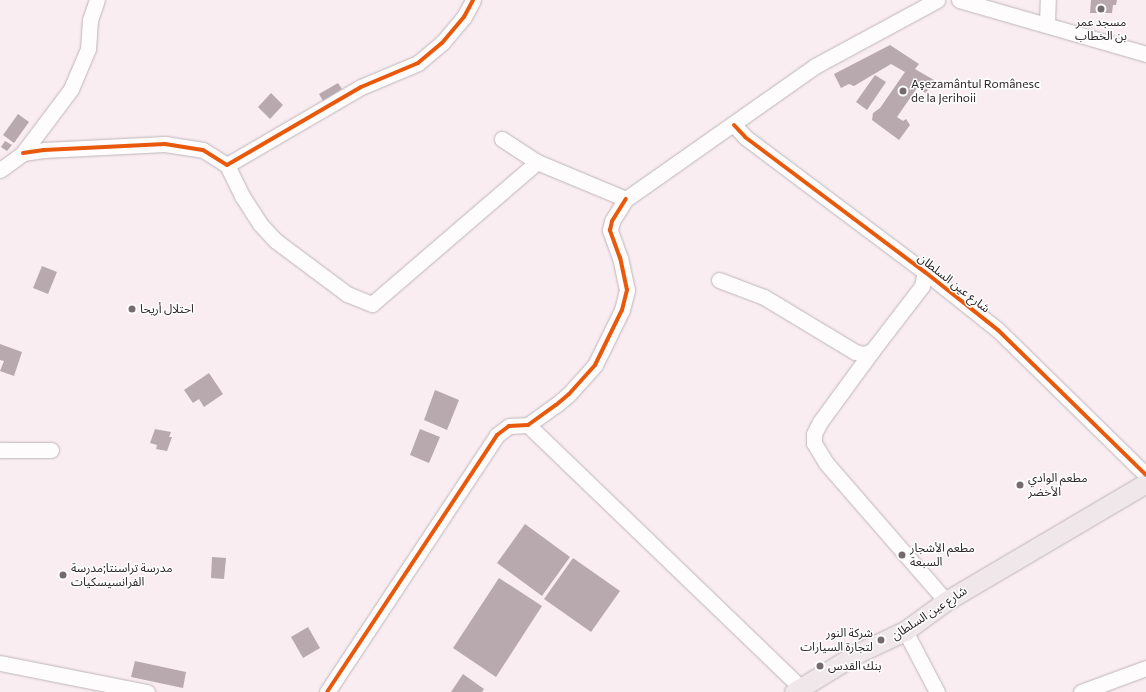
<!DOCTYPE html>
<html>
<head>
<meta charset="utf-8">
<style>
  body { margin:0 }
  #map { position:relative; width:1146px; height:692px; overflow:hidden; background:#f9edf2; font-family:Commissioner,"Noto Sans Arabic",sans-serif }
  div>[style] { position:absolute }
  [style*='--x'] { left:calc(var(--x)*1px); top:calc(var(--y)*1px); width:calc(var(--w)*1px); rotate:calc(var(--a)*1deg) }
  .building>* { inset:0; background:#b8a9af }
  .roads { filter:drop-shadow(0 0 1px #beb5b9) drop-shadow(0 0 1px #beb5b9) }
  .minor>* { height:15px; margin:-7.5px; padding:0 7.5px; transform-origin:7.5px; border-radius:7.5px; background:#fefcfd }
  .major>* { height:19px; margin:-9.5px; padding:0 9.5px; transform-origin:9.5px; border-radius:9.5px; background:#f0e7eb }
  .cycleway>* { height:4px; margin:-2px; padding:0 2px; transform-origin:2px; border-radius:2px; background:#e8590c }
  .dots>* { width:11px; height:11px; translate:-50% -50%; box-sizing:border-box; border:2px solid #fff; border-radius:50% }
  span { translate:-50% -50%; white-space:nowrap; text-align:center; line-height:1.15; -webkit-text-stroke:3px #fff; paint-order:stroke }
  .poi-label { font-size:12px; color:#2c2428 }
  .left { translate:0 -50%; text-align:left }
  .right { translate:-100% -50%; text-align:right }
  .street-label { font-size:12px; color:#2c2428 }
</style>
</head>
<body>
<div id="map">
  <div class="building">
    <div style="clip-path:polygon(1091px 0,1117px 0,1116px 5px,1113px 5px,1112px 13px,1090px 13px)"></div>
    <div style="clip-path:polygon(890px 45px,919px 64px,915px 69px,934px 80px,926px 93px,917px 88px,897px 117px,903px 121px,906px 119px,910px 125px,899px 140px,872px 120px,873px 113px,880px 108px,905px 72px,891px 64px,854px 86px,849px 84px,841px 88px,834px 74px)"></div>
    <div style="clip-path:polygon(875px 75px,886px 82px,867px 110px,856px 102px)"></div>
    <div style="clip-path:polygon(338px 83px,342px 89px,323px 101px,319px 94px)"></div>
    <div style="clip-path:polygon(271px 93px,283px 105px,270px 119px,258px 107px)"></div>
    <div style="clip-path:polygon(18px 114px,29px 122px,14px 143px,3px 135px)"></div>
    <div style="clip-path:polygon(5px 141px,12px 145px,7px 151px,1px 147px)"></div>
    <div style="clip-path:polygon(42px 266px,57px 272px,48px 294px,33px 288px)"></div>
    <div style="clip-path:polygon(0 344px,22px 352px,14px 376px,0 371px,4px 361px,0 360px)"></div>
    <div style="clip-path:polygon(209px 373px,223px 394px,204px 407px,199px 399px,193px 403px,184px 390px)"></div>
    <div style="clip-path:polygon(435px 390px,459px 400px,447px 430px,424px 420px)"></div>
    <div style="clip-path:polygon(155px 429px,171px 432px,169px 437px,172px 437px,167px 451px,156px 449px,157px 445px,150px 443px)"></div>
    <div style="clip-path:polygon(420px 429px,440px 437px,429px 463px,410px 455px)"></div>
    <div style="clip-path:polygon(525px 524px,570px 557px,542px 596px,497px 563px)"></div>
    <div style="clip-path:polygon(212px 557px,226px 558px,224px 579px,211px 578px)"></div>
    <div style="clip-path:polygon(573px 558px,620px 591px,591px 632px,544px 599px)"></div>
    <div style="clip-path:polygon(499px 578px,542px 606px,496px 677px,453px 648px)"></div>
    <div style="clip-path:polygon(308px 627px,320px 648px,303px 658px,291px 637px)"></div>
    <div style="clip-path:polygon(135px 661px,186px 672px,183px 688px,131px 677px)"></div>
    <div style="clip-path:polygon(463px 674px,484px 689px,482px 692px,451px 692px)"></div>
  </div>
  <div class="roads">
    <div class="minor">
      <div style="--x:959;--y:0;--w:195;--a:16.1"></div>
      <div style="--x:1047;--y:23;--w:23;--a:-88"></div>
      <div style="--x:734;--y:125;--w:16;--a:47"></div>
      <div style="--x:745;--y:137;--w:225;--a:36.9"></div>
      <div style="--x:925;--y:272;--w:93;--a:38.5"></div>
      <div style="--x:998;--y:330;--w:207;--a:44.4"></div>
      <div style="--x:23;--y:153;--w:21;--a:-8"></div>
      <div style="--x:44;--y:150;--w:121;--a:-2.8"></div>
      <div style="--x:165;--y:144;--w:38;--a:9"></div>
      <div style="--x:203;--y:150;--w:28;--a:32"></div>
      <div style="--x:227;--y:165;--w:155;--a:-30.2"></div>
      <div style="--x:361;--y:87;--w:62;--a:-22.8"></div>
      <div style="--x:418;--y:63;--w:31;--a:-40"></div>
      <div style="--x:442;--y:43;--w:34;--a:-50"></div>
      <div style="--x:464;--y:17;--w:19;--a:-62"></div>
      <div style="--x:537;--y:162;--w:96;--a:22.6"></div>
      <div style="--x:626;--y:199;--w:231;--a:-35.1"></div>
      <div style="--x:815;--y:66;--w:139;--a:-28.4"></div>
      <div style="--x:227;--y:165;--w:34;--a:64"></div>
      <div style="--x:242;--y:196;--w:33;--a:57"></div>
      <div style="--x:260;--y:224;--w:23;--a:47"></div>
      <div style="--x:276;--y:241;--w:89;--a:36.7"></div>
      <div style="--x:347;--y:294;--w:27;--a:22"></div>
      <div style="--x:372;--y:304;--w:218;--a:-40.7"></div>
      <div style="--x:537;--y:162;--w:42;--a:-146.7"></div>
      <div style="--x:0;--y:170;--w:29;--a:-36"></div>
      <div style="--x:23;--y:153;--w:80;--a:-53.1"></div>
      <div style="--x:71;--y:89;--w:43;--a:-67"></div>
      <div style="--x:88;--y:49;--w:29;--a:-86"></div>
      <div style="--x:90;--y:20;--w:21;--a:-71"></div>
      <div style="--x:719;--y:280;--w:48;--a:20.7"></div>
      <div style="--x:764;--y:297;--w:106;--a:31.1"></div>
      <div style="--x:855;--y:352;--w:9;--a:13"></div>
      <div style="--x:864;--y:354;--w:9;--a:-21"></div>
      <div style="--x:872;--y:351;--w:82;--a:-52.4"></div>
      <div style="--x:922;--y:286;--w:14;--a:-78"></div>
      <div style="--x:872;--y:351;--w:88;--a:126.2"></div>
      <div style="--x:820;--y:422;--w:13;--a:117"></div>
      <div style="--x:814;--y:434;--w:9;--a:90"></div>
      <div style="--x:814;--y:443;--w:23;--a:59"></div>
      <div style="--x:826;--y:463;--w:183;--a:49"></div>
      <div style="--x:528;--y:425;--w:379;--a:43.9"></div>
      <div style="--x:0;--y:450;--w:51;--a:0"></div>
      <div style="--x:905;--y:631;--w:69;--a:62.3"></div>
      <div style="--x:0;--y:663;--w:150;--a:11.2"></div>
      <div style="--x:327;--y:692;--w:308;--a:-56.5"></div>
      <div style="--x:497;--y:435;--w:15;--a:-37"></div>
      <div style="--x:509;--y:426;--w:19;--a:-3"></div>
      <div style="--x:528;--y:425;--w:34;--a:-36"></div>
      <div style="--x:556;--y:405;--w:17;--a:-40"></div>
      <div style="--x:569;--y:394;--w:39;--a:-48"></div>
      <div style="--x:595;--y:365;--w:61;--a:-63.9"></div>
      <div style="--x:622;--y:310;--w:21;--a:-76"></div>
      <div style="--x:627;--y:290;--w:33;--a:-102"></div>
      <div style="--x:620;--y:258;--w:30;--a:-110"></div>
      <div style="--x:610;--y:230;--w:9;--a:-77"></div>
      <div style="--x:612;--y:221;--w:26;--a:-58"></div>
      <div style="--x:1081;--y:692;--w:69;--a:-20.3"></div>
    </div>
    <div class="major">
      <div style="--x:794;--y:692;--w:75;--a:-31.4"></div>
      <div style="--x:858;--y:653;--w:52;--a:-25.1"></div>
      <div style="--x:905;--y:631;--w:51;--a:-36.2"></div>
      <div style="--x:946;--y:601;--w:232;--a:-30.5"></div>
    </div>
  </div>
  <div class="cycleway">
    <div style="--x:734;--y:125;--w:16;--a:47"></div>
    <div style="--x:745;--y:137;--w:225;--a:36.9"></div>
    <div style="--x:925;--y:272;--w:93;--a:38.5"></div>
    <div style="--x:998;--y:330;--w:207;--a:44.4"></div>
    <div style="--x:23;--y:153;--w:21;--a:-8"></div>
    <div style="--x:44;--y:150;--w:121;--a:-2.8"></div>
    <div style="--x:165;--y:144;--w:38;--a:9"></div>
    <div style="--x:203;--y:150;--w:28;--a:32"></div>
    <div style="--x:227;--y:165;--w:155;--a:-30.2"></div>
    <div style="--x:361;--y:87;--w:62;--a:-22.8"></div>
    <div style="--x:418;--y:63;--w:31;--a:-40"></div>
    <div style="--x:442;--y:43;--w:34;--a:-50"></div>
    <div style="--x:464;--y:17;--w:19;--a:-62"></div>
    <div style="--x:327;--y:692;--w:308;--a:-56.5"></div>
    <div style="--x:497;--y:435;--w:15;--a:-37"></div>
    <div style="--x:509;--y:426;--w:19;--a:-3"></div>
    <div style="--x:528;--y:425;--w:34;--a:-36"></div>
    <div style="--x:556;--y:405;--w:17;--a:-40"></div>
    <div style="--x:569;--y:394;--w:39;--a:-48"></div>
    <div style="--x:595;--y:365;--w:61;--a:-63.9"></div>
    <div style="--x:622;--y:310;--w:21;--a:-76"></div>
    <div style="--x:627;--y:290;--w:33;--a:-102"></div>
    <div style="--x:620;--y:258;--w:30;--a:-110"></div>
    <div style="--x:610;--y:230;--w:9;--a:-77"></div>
    <div style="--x:612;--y:221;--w:26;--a:-58"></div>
  </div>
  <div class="dots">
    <div style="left:1101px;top:9px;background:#746a6f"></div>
    <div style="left:903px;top:91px;background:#746a6f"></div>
    <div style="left:132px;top:309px;background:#746a6f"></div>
    <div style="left:1020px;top:485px;background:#746a6f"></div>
    <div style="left:902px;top:555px;background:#746a6f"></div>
    <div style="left:63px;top:575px;background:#746a6f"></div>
    <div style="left:881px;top:640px;background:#746a6f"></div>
    <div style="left:820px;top:666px;background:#746a6f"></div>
  </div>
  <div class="poi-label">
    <span style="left:1101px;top:29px">مسجد عمر<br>بن الخطاب</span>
    <span class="left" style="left:911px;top:91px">Aşezamântul Românesc<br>de la Jerihoii</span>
    <span class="left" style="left:140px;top:309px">احتلال أريحا</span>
    <span class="left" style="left:1028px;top:485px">مطعم الوادي<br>الأخضر</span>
    <span class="left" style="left:910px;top:555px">مطعم الأشجار<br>السبعة</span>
    <span class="left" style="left:71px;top:575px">مدرسة تراسنتا;مدرسة<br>الفرانسيسكيات</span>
    <span class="right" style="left:873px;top:640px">شركة النور<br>لتجارة السيارات</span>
    <span class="left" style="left:828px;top:666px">بنك القدس</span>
  </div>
  <div class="street-label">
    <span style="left:954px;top:283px;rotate:38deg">شارع عين السلطان</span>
    <span style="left:929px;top:613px;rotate:-33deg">شارع عين السلطان</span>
  </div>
</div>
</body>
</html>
